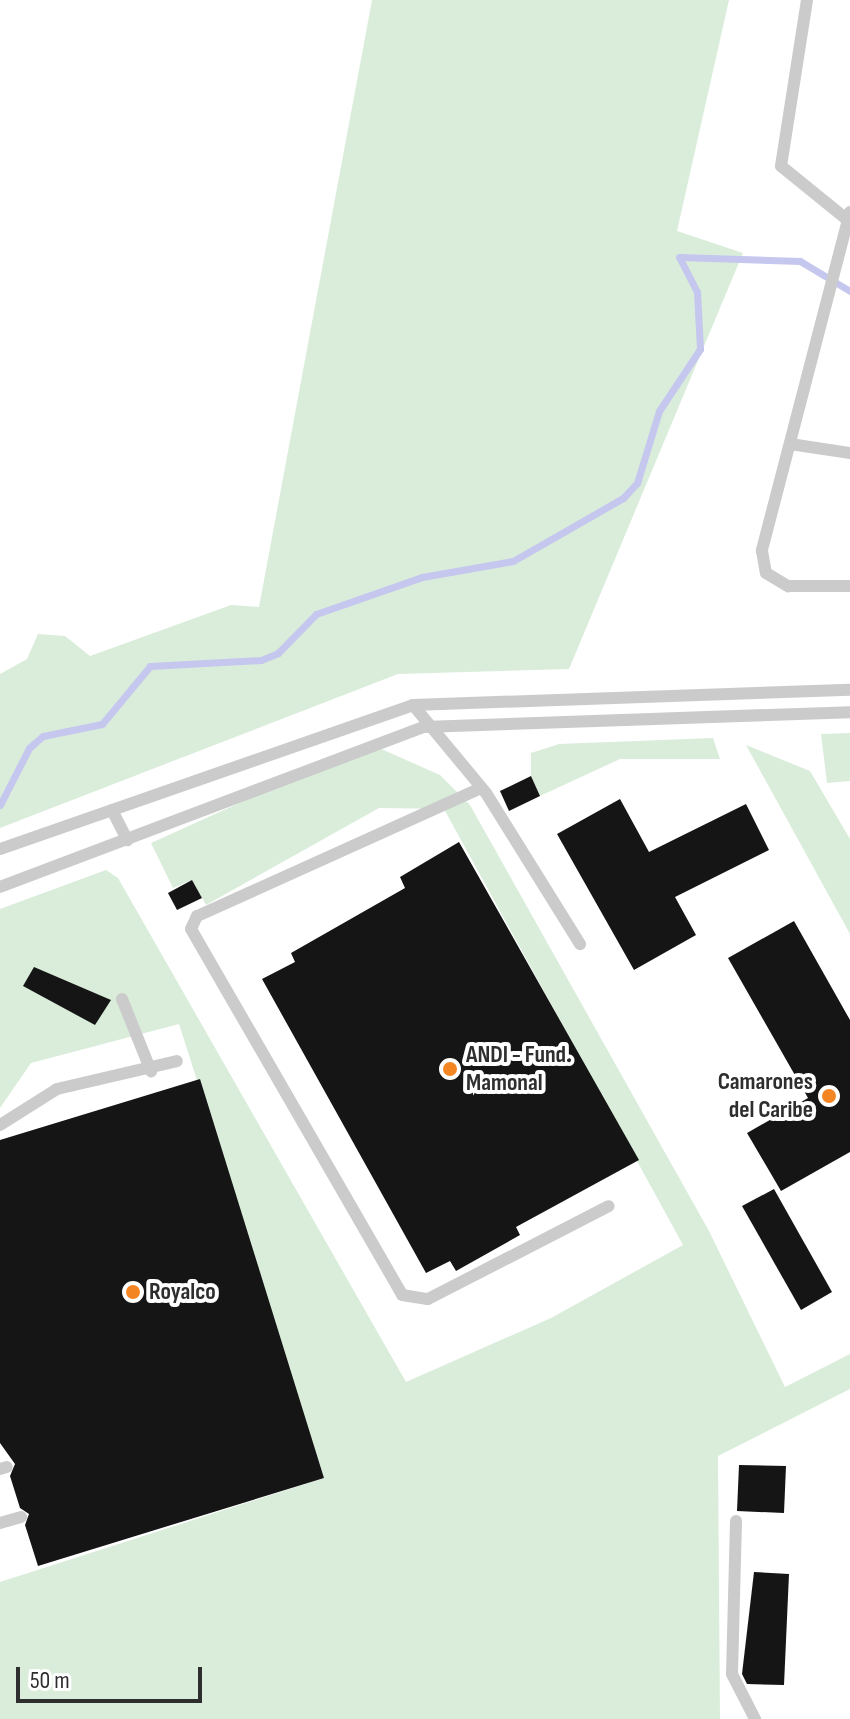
<!DOCTYPE html>
<html>
<head>
<meta charset="utf-8">
<style>
  body { margin:0 }
  #map { position:relative; width:850px; height:1719px; overflow:hidden; background:#fff; font-family:"Sofia Sans Condensed",sans-serif }
  div>[style] { position:absolute }
  [style*='--x'] { left:calc(var(--x)*1px); top:calc(var(--y)*1px); width:calc(var(--w)*1px); rotate:calc(var(--a)*1deg) }
  .green>* { inset:0; background:#daeddb }
  .stream>* { height:7px; margin:-3.5px; padding:0 3.5px; transform-origin:3.5px; border-radius:3.5px; background:#c5c7ee }
  .building>* { inset:0; background:#151515 }
  .lane>* { height:12px; margin:-6px; padding:0 6px; transform-origin:6px; border-radius:6px; background:#cbcbcb }
  .dots>* { width:22px; height:22px; translate:-50% -50%; box-sizing:border-box; border:4px solid #fff; border-radius:50% }
  span { translate:-50% -50%; white-space:nowrap; text-align:center; line-height:1.15; -webkit-text-stroke:8px #fff; paint-order:stroke }
  .poi-label { font-size:24px; color:#2e2e2e; font-weight:700 }
  .left { translate:0 -50%; text-align:left }
  .right { translate:-100% -50%; text-align:right }
  .scale { position:absolute; left:16px; top:1667px; width:186px; height:36px; box-sizing:border-box; border:4px solid #2e2e2e; border-top:0; padding-left:10px; font-size:24px; line-height:28px; white-space:nowrap; color:#2e2e2e; -webkit-text-stroke:6px #fff; paint-order:stroke }
</style>
</head>
<body>
<div id="map">
  <div class="green">
    <div style="clip-path:polygon(372px 0,729px 0,677px 231px,743px 253px,569px 669px,398px 674px,0 828px,0 674px,27px 659px,38px 634px,65px 636px,90px 656px,231px 605px,259px 607px)"></div>
    <div style="clip-path:polygon(850px 733px,850px 781px,827px 783px,821px 734px)"></div>
    <div style="clip-path:polygon(713px 738px,720px 759px,620px 759px,540px 796px,531px 776px,531px 753px,559px 744px)"></div>
    <div style="clip-path:polygon(370px 744px,440px 775px,470px 805px,709px 1231px,785px 1387px,850px 1354px,850px 1389px,718px 1456px,720px 1719px,0 1719px,0 1582px,324px 1478px,179px 1024px,31px 1063px,0 1108px,0 909px,106px 870px,118px 878px,406px 1382px,551px 1318px,683px 1245px,444px 809px,379px 808px,206px 905px,192px 880px,173px 888px,151px 843px)"></div>
    <div style="clip-path:polygon(746px 745px,810px 771px,850px 839px,850px 934px)"></div>
  </div>
  <div class="stream">
    <div style="--x:0;--y:805;--w:64;--a:-63"></div>
    <div style="--x:29;--y:748;--w:18;--a:-41"></div>
    <div style="--x:43;--y:736;--w:60;--a:-11.5"></div>
    <div style="--x:102;--y:724;--w:75;--a:-50.4"></div>
    <div style="--x:150;--y:666;--w:111;--a:-3.1"></div>
    <div style="--x:261;--y:660;--w:18;--a:-22"></div>
    <div style="--x:278;--y:653;--w:54;--a:-45.7"></div>
    <div style="--x:316;--y:614;--w:112;--a:-19.2"></div>
    <div style="--x:422;--y:577;--w:92;--a:-10"></div>
    <div style="--x:513;--y:561;--w:127;--a:-29.8"></div>
    <div style="--x:623;--y:498;--w:21;--a:-47"></div>
    <div style="--x:637;--y:483;--w:75;--a:-73"></div>
    <div style="--x:659;--y:411;--w:74;--a:-56.5"></div>
    <div style="--x:700;--y:349;--w:57;--a:-93"></div>
    <div style="--x:697;--y:292;--w:39;--a:-117"></div>
    <div style="--x:679;--y:257;--w:121;--a:1.9"></div>
    <div style="--x:800;--y:261;--w:58;--a:31"></div>
  </div>
  <div class="building">
    <div style="clip-path:polygon(531px 776px,540px 796px,509px 811px,500px 791px)"></div>
    <div style="clip-path:polygon(620px 799px,649px 852px,746px 804px,769px 850px,675px 897px,696px 935px,634px 970px,557px 834px)"></div>
    <div style="clip-path:polygon(459px 842px,639px 1160px,516px 1227px,520px 1235px,456px 1271px,450px 1261px,426px 1273px,262px 979px,295px 962px,291px 953px,405px 888px,400px 877px)"></div>
    <div style="clip-path:polygon(192px 880px,202px 898px,177px 910px,168px 893px)"></div>
    <div style="clip-path:polygon(794px 921px,850px 1020px,850px 1152px,781px 1191px,747px 1133px,808px 1098px,728px 958px)"></div>
    <div style="clip-path:polygon(34px 967px,111px 1000px,95px 1025px,23px 986px)"></div>
    <div style="clip-path:polygon(200px 1079px,324px 1478px,38px 1566px,25px 1525px,29px 1514px,20px 1508px,10px 1476px,15px 1464px,0 1443px,0 1140px)"></div>
    <div style="clip-path:polygon(774px 1189px,832px 1292px,801px 1310px,742px 1206px)"></div>
    <div style="clip-path:polygon(739px 1465px,786px 1466px,784px 1513px,737px 1511px)"></div>
    <div style="clip-path:polygon(754px 1572px,789px 1574px,784px 1685px,747px 1684px,742px 1674px)"></div>
  </div>
  <div class="lane">
    <div style="--x:807;--y:0;--w:168;--a:98.9"></div>
    <div style="--x:781;--y:166;--w:89;--a:39.1"></div>
    <div style="--x:850;--y:212;--w:350;--a:104.6"></div>
    <div style="--x:762;--y:551;--w:22;--a:80"></div>
    <div style="--x:766;--y:573;--w:26;--a:31"></div>
    <div style="--x:788;--y:586;--w:62;--a:0"></div>
    <div style="--x:790;--y:444;--w:61;--a:8.5"></div>
    <div style="--x:413;--y:705;--w:114;--a:50.3"></div>
    <div style="--x:486;--y:793;--w:178;--a:58.1"></div>
    <div style="--x:481;--y:788;--w:312;--a:155.7"></div>
    <div style="--x:197;--y:916;--w:14;--a:115"></div>
    <div style="--x:191;--y:929;--w:422;--a:60"></div>
    <div style="--x:402;--y:1295;--w:26;--a:9"></div>
    <div style="--x:428;--y:1299;--w:203;--a:-27.2"></div>
    <div style="--x:112;--y:810;--w:34;--a:63"></div>
    <div style="--x:0;--y:849;--w:437;--a:-19.2"></div>
    <div style="--x:413;--y:705;--w:437;--a:-2"></div>
    <div style="--x:0;--y:887;--w:453;--a:-20.7"></div>
    <div style="--x:424;--y:727;--w:426;--a:-2"></div>
    <div style="--x:122;--y:999;--w:78;--a:68.1"></div>
    <div style="--x:0;--y:1125;--w:67;--a:-32.3"></div>
    <div style="--x:57;--y:1089;--w:123;--a:-13.1"></div>
    <div style="--x:0;--y:1469;--w:7;--a:-16"></div>
    <div style="--x:736;--y:1521;--w:153;--a:91.5"></div>
    <div style="--x:732;--y:1674;--w:51;--a:62.9"></div>
    <div style="--x:0;--y:1523;--w:22;--a:-16"></div>
  </div>
  <div class="dots">
    <div style="left:450px;top:1069px;background:#f38622"></div>
    <div style="left:829px;top:1096px;background:#f38622"></div>
    <div style="left:133px;top:1292px;background:#f38622"></div>
  </div>
  <div class="poi-label">
    <span class="left" style="left:466px;top:1069px">ANDI - Fund.<br>Mamonal</span>
    <span class="right" style="left:813px;top:1096px">Camarones<br>del Caribe</span>
    <span class="left" style="left:149px;top:1292px">Royalco</span>
  </div>
  <div class="scale">50 m</div>
</div>
</body>
</html>
